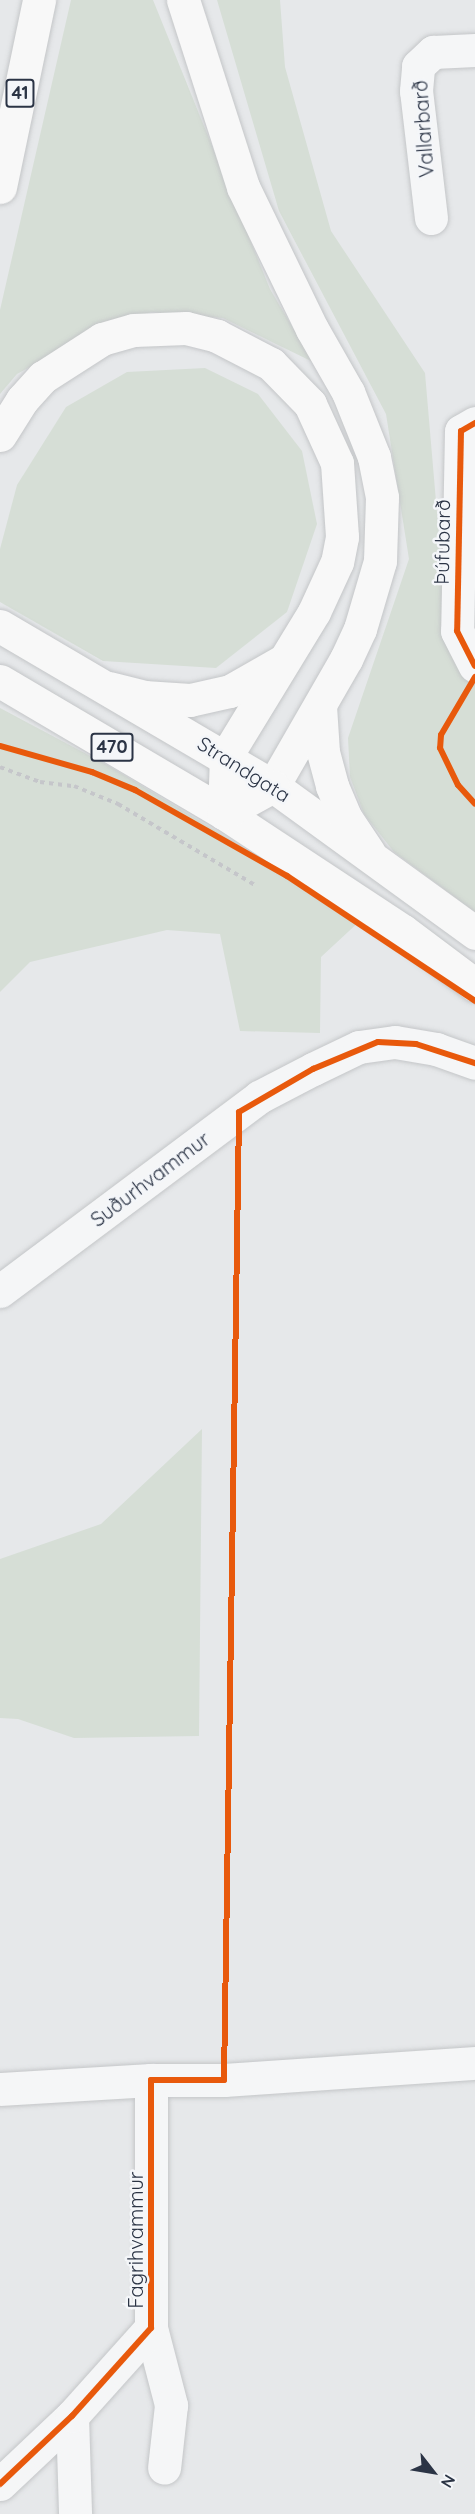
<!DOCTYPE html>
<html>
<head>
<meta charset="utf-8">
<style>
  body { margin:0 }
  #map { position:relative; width:475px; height:2514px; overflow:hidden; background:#e6e8ea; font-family:Quicksand,sans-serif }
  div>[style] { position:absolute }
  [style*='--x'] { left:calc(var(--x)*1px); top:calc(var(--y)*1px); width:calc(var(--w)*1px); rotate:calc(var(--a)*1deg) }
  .green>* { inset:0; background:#d6ded6 }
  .path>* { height:4px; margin-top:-2px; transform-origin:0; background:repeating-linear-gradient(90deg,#c5c6ca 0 4.5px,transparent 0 9px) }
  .roads { filter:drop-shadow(0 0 2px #c4c6c8) drop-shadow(0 0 2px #c4c6c8) }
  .minor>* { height:33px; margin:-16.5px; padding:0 16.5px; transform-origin:16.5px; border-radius:16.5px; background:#f5f6f7 }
  .major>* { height:33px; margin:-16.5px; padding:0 16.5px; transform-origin:16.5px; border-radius:16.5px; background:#f8f8f8 }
  .highway>* { height:33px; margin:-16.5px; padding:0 16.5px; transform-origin:16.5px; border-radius:16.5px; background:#f8f8f8 }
  .cycleway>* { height:6px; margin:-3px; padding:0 3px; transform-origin:3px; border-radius:3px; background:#e8590c }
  span { translate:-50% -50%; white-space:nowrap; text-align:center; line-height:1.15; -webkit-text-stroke:5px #f4f6f9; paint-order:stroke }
  .shield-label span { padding:2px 4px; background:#f4f6f9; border:2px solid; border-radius:4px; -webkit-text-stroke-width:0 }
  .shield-label { font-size:18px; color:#2b3445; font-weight:700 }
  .street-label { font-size:20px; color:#2b3445 }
  .north { position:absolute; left:403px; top:2442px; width:60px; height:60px; -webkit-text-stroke:4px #f4f6f9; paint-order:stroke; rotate:121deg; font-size:16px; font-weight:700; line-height:24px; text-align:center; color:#2b3445 }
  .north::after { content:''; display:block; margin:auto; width:21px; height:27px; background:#2b3445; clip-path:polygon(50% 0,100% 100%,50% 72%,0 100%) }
</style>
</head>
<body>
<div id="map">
  <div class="green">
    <div style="clip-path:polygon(71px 0,153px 0,270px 289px,313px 362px,223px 318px,151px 312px,95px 331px,17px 374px,0 394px,0 310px)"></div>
    <div style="clip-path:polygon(217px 0,280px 0,285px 67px,331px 231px,425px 373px,449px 653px,475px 683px,475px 912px,394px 852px,364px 814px,350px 777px,348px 738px,409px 559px,386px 414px,279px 211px)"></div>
    <div style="clip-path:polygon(205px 368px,258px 394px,302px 451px,317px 524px,287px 612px,216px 668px,103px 661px,0 602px,0 549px,17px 485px,66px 407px,127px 372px)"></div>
    <div style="clip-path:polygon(0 708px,109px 766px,362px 919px,321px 957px,320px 1033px,240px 1031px,220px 934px,167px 930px,30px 962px,0 992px)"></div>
    <div style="clip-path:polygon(202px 1429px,199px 1736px,74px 1738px,18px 1719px,0 1718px,0 1559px,101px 1524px)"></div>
  </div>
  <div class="path">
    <div style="--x:0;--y:767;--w:43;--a:20.6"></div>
    <div style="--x:40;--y:782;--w:34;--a:7"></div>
    <div style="--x:74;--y:786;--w:48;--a:22.2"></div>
    <div style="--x:118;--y:804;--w:159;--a:30.6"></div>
    <div style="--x:224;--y:2042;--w:120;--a:-89"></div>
  </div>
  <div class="roads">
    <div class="minor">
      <div style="--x:431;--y:218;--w:128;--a:-96.7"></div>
      <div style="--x:416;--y:91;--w:25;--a:-85"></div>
      <div style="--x:418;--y:66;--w:21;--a:-43"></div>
      <div style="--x:433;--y:52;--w:42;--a:-2.7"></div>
      <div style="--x:475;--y:423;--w:16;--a:150"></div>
      <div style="--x:461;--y:431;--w:200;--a:91.1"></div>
      <div style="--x:457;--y:631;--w:39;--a:63"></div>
      <div style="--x:0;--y:1291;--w:324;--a:-36.8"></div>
      <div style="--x:259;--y:1097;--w:61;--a:-27.4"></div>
      <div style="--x:313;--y:1069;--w:51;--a:-25.6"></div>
      <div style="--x:359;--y:1047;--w:36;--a:-8"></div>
      <div style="--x:395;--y:1042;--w:42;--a:9.7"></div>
      <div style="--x:436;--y:1049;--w:41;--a:19.7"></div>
      <div style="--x:0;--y:2089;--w:151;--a:-3.4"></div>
      <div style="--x:151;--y:2328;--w:80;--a:75.4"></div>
      <div style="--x:171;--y:2405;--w:63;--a:96.3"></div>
      <div style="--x:72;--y:2416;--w:98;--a:88.2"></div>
      <div style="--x:0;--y:2484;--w:99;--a:-43.4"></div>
      <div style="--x:72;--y:2416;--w:118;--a:-48.1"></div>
      <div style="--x:151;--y:2328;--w:248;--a:-90"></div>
      <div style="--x:151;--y:2080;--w:73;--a:0"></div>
      <div style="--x:224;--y:2080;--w:252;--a:-3.9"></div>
    </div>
    <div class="major">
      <div style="--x:0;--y:626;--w:316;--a:30.4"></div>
      <div style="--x:273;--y:786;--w:250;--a:36"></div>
      <div style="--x:0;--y:681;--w:260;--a:30.5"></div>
      <div style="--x:224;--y:813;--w:214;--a:33.4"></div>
      <div style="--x:403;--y:931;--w:90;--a:36.9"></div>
    </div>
    <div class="highway">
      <div style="--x:183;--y:0;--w:196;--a:72.2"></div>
      <div style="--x:243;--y:187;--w:158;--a:64.1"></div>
      <div style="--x:312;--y:329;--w:73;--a:60.3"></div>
      <div style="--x:348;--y:392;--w:70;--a:68.2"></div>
      <div style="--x:374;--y:457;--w:41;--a:78.7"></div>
      <div style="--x:382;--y:497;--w:64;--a:91.8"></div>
      <div style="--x:380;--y:561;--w:71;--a:106.4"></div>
      <div style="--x:360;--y:629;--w:33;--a:115"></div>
      <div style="--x:346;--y:659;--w:146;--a:119.9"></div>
      <div style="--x:273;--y:786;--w:56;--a:151.1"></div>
      <div style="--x:0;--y:187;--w:191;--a:-78.2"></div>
      <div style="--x:0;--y:435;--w:41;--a:-57.8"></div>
      <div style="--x:22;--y:400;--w:31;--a:-48"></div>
      <div style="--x:43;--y:377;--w:70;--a:-32.8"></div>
      <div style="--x:102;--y:339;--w:33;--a:-16"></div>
      <div style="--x:134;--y:330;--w:52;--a:-2.2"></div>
      <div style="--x:186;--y:328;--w:32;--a:14"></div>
      <div style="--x:217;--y:336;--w:61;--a:27.4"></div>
      <div style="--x:271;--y:364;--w:56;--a:45.7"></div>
      <div style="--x:310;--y:404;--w:65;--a:65.4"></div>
      <div style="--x:337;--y:463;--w:74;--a:86.1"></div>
      <div style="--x:342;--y:537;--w:25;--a:101"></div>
      <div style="--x:337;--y:562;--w:55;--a:114.7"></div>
      <div style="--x:314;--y:612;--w:169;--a:121.4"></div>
      <div style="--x:226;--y:756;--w:57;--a:92"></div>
      <div style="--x:109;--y:688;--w:36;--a:14"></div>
      <div style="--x:144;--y:697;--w:46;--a:3.7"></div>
      <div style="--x:190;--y:700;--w:41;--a:-12.7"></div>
      <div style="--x:230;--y:691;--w:61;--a:-29.5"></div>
      <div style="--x:320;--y:706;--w:46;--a:86.3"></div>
      <div style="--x:323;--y:752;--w:35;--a:75"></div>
      <div style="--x:332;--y:786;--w:34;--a:67"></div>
      <div style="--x:345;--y:817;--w:43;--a:56.3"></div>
    </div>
  </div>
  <div class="cycleway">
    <div style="--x:475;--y:423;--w:16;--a:150"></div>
    <div style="--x:461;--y:431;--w:200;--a:91.1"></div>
    <div style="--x:457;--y:631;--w:39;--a:63"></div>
    <div style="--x:475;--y:677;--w:67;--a:120.4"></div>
    <div style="--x:441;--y:735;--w:13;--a:94"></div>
    <div style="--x:440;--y:748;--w:41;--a:64.1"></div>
    <div style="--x:458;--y:785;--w:25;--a:48"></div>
    <div style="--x:0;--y:746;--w:96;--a:15.8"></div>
    <div style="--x:92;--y:772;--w:47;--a:22.7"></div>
    <div style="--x:135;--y:790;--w:175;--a:29.5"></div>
    <div style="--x:287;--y:876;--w:226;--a:33.6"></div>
    <div style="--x:0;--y:2484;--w:99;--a:-43.4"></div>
    <div style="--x:72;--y:2416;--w:118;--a:-48.1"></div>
    <div style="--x:151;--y:2328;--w:248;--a:-90"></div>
    <div style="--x:151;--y:2080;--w:73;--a:0"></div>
    <div style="--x:224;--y:2080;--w:968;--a:-89.11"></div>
    <div style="--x:239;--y:1112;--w:86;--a:-30.2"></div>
    <div style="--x:313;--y:1069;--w:70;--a:-22.6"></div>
    <div style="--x:378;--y:1042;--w:38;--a:3"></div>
    <div style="--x:416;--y:1044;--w:62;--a:17.9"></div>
  </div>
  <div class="shield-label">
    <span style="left:20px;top:93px">41</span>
    <span style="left:112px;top:747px">470</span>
  </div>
  <div class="street-label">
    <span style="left:423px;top:129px;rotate:-94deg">Vallarbarð</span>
    <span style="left:442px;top:542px;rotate:-89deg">Þúfubarð</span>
    <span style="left:244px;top:769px;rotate:32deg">Strandgata</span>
    <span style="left:150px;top:1179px;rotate:-37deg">Suðurhvammur</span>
    <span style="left:135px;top:2240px;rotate:-90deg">Fagrihvammur</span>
  </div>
  <div class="north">N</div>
</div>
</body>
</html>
